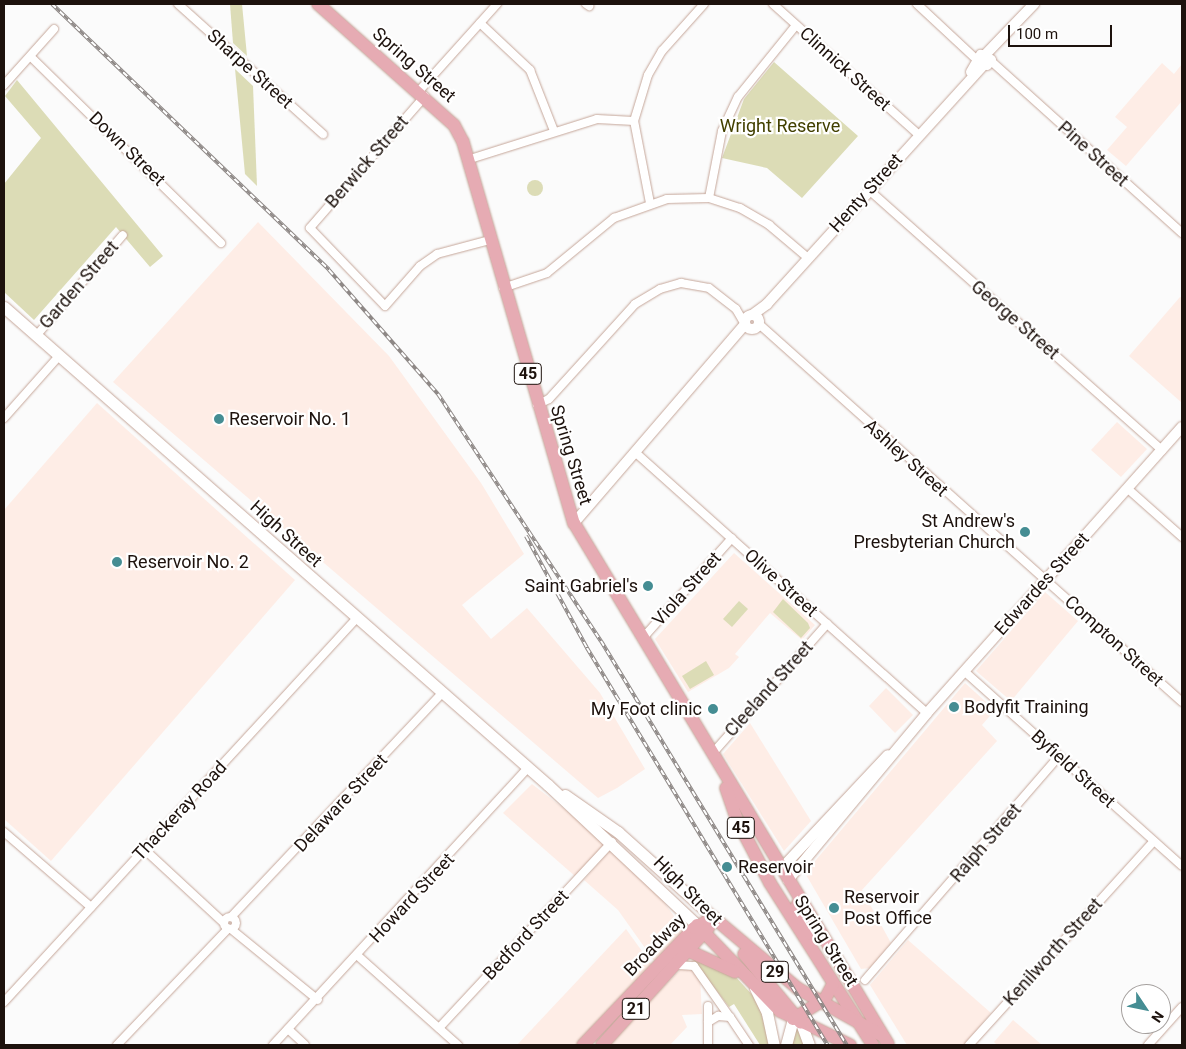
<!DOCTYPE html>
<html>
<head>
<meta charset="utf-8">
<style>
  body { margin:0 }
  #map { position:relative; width:1186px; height:1049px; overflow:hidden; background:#fbfbfb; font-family:Roboto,sans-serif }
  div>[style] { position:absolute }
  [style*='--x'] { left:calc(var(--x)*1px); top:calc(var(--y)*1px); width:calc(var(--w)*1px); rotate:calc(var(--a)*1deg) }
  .built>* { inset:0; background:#feede6 }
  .green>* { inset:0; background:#dcdcb6 }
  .round { border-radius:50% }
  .roads { filter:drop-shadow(0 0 1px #c5a699) drop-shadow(0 0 1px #c5a699) }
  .minor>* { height:8px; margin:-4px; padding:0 4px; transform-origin:4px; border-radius:4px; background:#fff }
  .minor>.ring { margin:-4px; padding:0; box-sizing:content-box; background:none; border:8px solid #fff; border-radius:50% }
  .tertiary>* { height:10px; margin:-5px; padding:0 5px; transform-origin:5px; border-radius:5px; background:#fff }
  .tertiary>.ring { margin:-5px; padding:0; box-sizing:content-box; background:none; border:10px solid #fff; border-radius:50% }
  .secondary>* { height:11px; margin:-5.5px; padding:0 5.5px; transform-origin:5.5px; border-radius:5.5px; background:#fff }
  .primary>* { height:12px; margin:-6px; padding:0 6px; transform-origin:6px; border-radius:6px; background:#e6abb3 }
  .rail>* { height:4px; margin-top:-2px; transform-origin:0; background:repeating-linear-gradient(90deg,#fff 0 5.5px,#8e8886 0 11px); box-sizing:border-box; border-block:1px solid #8e8886 }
  .dots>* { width:14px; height:14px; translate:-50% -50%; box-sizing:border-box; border:2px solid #fff; border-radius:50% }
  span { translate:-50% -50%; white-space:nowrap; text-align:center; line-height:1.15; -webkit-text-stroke:4.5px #fff; paint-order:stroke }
  .shield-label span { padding:1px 4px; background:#fff; border:1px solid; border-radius:4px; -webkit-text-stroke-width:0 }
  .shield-label { font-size:16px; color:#1d120d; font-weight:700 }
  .street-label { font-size:18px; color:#1d120d }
  .park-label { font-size:18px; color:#424000 }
  .poi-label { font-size:18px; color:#1d120d }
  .left { translate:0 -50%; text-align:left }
  .right { translate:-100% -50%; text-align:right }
  .frame { position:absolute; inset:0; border:5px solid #1d120d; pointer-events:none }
  .north { position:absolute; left:1121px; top:984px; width:50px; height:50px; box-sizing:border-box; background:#fff; border:1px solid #a5a09e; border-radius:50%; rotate:124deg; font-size:14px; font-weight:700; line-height:20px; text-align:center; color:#1d120d }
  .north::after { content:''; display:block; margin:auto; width:18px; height:22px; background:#458d93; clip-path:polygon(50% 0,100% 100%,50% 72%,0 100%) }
  .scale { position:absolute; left:1008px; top:25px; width:104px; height:22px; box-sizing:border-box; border:2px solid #1d120d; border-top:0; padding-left:6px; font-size:15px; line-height:18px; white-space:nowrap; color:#1d120d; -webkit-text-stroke:4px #fff; paint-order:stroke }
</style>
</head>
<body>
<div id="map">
  <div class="built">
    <div style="clip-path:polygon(1162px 63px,1174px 74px,1182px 64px,1182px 101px,1126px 166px,1107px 150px,1127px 127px,1115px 117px)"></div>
    <div style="clip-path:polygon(258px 222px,389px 356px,481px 483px,524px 554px,462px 605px,491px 639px,527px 608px,600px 693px,645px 769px,617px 788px,598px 798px,113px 382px)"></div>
    <div style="clip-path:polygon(1180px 297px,1182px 298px,1182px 403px,1129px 356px)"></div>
    <div style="clip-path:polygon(97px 403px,295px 580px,51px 861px,4px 819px,4px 510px)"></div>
    <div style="clip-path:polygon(1117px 422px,1147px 449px,1121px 477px,1091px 450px)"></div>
    <div style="clip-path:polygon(734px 553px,815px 625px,802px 640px,770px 613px,735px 654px,739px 657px,729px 668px,688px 692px,655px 639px)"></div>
    <div style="clip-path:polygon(1045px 592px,1078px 621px,1011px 701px,976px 671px)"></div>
    <div style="clip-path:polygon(965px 683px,995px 710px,982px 725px,997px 741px,862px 890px,891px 943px,870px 968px,861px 969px,805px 873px)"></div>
    <div style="clip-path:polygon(886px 688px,913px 715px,895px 733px,869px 706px)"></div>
    <div style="clip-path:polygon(750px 723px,811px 821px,784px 851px,723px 754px)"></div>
    <div style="clip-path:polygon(532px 784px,607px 842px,576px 877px,503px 813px)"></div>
    <div style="clip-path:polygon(612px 848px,649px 882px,685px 931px,655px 962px,618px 910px,584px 880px)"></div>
    <div style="clip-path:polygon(626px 929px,652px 965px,576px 1045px,517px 1045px)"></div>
    <div style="clip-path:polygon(908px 940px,991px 1013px,964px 1045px,907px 1045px,870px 985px)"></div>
    <div style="clip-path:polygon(685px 965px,700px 978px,702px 1014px,682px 1015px,687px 1027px,670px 1045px,606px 1045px)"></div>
    <div style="clip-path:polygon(1013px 1020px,1042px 1045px,997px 1045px,994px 1042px)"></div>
  </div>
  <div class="green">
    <div style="clip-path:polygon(230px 4px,242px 4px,247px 56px,233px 43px)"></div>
    <div style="clip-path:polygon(774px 62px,858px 136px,802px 198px,767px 168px,722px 158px,744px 99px)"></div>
    <div style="clip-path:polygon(235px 69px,253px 86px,257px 186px,245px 174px)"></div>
    <div style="clip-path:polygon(17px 80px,163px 256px,150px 267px,116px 227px,34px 320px,4px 292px,4px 184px,41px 138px,5px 96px)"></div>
    <div class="round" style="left:527px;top:180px;width:16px;height:16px"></div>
    <div style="clip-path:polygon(783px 599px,808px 623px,810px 628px,801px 638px,773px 612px)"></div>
    <div style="clip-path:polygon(739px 601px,748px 609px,732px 627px,723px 619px)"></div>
    <div style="clip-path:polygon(706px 661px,714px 675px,690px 689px,682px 676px)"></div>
    <div style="clip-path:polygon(691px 957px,733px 974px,758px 1001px,770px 1045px,760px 1045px,734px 1004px,729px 1007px)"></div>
    <div style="clip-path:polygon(797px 1026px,805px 1045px,791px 1045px)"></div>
  </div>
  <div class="roads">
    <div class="minor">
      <div style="--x:178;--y:4;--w:195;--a:41.9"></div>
      <div style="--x:586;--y:4;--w:4;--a:34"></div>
      <div style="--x:773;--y:4;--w:195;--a:41.9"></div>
      <div style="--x:917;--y:4;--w:82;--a:43"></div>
      <div style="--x:480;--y:23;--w:69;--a:43.2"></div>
      <div style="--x:530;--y:70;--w:66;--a:68.5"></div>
      <div style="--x:31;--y:57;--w:266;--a:44.4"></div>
      <div style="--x:991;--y:61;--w:257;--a:42"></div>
      <div style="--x:4;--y:85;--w:75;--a:-48.2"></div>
      <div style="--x:419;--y:91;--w:117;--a:-48.1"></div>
      <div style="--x:425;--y:96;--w:175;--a:131.1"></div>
      <div style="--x:310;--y:228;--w:108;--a:46.1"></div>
      <div style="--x:385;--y:306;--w:53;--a:-48.8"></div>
      <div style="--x:420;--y:266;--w:21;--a:-35"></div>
      <div style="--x:437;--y:254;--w:55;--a:-14.8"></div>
      <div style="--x:467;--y:160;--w:136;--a:-17.5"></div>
      <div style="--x:597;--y:119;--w:37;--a:3"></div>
      <div style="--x:869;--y:190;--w:392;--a:41.6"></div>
      <div style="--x:709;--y:198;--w:68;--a:-79"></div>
      <div style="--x:722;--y:131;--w:38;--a:-65"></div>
      <div style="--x:738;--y:97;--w:92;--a:-51.1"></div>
      <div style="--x:650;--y:203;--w:84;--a:-101"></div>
      <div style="--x:634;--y:121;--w:48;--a:-73.1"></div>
      <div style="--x:648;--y:75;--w:28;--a:-60"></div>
      <div style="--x:662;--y:51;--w:63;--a:-48.2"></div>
      <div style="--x:503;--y:288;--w:46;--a:-18.8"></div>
      <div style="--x:547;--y:273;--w:87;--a:-39.4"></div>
      <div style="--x:614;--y:218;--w:56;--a:-19.7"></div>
      <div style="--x:667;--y:199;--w:42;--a:-1.4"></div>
      <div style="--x:709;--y:198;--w:33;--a:18"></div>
      <div style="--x:740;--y:208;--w:34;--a:30"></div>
      <div style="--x:769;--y:225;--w:51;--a:40.2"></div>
      <div style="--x:759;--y:324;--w:567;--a:41.78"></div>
      <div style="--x:36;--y:336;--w:133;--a:-49.3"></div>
      <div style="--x:537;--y:405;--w:13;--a:-27"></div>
      <div style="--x:549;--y:399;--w:128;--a:-47.8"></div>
      <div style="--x:635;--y:304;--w:29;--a:-31"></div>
      <div style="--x:660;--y:289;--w:22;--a:-16"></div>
      <div style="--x:681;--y:283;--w:28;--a:10"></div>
      <div style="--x:709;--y:288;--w:34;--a:38"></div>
      <div style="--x:736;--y:309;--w:16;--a:60"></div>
      <div style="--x:4;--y:418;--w:83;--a:-48.4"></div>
      <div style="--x:636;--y:453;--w:390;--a:41.8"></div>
      <div style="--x:1128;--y:489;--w:72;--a:41.6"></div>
      <div style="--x:642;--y:639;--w:135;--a:-48.3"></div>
      <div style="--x:964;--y:671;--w:292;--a:41.8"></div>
      <div style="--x:712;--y:754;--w:174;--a:-48.5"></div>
      <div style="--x:4;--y:832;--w:115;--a:40.8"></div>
      <div style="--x:144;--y:849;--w:109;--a:42.8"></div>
      <div class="ring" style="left:224px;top:917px;width:4px;height:4px"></div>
      <div style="--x:231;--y:917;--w:308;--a:-46.7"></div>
      <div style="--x:231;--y:929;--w:112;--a:39.2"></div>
      <div style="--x:358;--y:956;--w:134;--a:41.7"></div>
      <div style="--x:678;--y:965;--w:16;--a:4"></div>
      <div style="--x:694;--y:966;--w:61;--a:55"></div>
      <div style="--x:865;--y:980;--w:296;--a:-49.1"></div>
      <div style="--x:4;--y:1002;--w:520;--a:-47.42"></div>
      <div style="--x:708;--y:1006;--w:39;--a:90"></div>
      <div style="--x:708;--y:1022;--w:12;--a:-31"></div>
      <div style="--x:718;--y:1016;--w:12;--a:5"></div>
      <div style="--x:730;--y:1017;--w:34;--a:56"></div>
      <div style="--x:439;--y:1028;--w:254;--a:-47.1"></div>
      <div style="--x:288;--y:1029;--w:23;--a:43"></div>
      <div style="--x:117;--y:1045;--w:161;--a:-46.3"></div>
      <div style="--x:273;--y:1045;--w:377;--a:-47.4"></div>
      <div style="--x:969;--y:1045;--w:275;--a:-47.8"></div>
      <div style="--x:1148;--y:1045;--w:51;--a:-48.2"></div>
    </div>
    <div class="tertiary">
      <div style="--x:985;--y:55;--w:71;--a:-46.1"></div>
      <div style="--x:971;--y:72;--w:20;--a:-60"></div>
      <div style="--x:981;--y:55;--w:11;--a:27"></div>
      <div style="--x:991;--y:60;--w:6;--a:129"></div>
      <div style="--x:987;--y:65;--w:8;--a:-166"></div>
      <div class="ring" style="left:745px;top:315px;width:4px;height:4px"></div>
      <div style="--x:752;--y:315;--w:19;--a:-36"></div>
      <div style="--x:767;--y:304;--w:321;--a:-47.8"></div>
      <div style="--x:574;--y:523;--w:262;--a:-49.3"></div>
      <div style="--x:781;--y:869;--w:156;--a:-46.8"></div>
      <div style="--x:788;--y:880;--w:217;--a:-50.2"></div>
      <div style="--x:927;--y:713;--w:383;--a:-48.3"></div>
    </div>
    <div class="secondary">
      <div style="--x:4;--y:307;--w:724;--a:41.31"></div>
      <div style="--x:548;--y:785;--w:204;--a:43.2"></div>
      <div style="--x:565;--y:795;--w:65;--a:34.9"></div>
      <div style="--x:618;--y:832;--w:129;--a:41.9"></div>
      <div style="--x:755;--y:988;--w:28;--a:64"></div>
      <div style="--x:767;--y:1013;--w:33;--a:78"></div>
      <div style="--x:801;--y:1023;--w:23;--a:70"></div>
      <div style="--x:786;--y:1045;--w:27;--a:-75"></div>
    </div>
    <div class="primary">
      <div style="--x:318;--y:4;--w:182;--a:41.7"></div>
      <div style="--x:454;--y:125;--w:19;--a:62"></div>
      <div style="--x:463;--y:142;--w:397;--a:73.8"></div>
      <div style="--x:574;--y:523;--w:608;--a:58.92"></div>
      <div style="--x:726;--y:788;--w:36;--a:71"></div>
      <div style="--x:738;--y:822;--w:69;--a:62.3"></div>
      <div style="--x:770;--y:883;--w:192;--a:57.6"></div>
      <div style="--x:800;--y:899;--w:10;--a:114"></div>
      <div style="--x:796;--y:908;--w:29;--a:61"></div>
      <div style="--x:697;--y:925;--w:120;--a:46"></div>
      <div style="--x:780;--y:1011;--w:78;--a:25.9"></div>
      <div style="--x:691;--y:952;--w:48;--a:24.4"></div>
      <div style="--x:744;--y:954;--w:89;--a:50.4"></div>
      <div style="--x:793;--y:1019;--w:38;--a:-32"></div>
      <div style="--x:825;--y:999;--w:17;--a:-62"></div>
      <div style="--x:583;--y:1045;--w:161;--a:-46.5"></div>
      <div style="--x:694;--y:928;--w:22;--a:-27"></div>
      <div style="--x:714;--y:918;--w:109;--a:40.1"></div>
      <div style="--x:797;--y:988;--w:96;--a:29.2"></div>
      <div style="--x:602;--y:1045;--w:159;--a:-47.8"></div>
    </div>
  </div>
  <div class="rail">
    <div style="--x:52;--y:4;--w:384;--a:43.8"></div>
    <div style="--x:329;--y:270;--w:165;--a:48.7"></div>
    <div style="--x:438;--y:394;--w:296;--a:56.6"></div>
    <div style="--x:601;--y:641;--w:473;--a:58.7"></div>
    <div style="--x:526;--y:536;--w:128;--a:61.4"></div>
    <div style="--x:587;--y:648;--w:464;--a:58.8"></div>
  </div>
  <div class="dots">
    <div style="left:219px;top:419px;background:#458d93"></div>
    <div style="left:1025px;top:532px;background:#458d93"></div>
    <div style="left:117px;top:562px;background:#458d93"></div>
    <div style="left:648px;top:586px;background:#458d93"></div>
    <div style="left:954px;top:707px;background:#458d93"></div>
    <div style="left:713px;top:709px;background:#458d93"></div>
    <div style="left:727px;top:867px;background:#458d93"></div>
    <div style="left:834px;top:908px;background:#458d93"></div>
  </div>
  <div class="shield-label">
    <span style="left:528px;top:374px">45</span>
    <span style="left:741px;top:828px">45</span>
    <span style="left:775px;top:972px">29</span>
    <span style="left:636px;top:1009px">21</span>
  </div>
  <div class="street-label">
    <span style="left:414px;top:65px;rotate:41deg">Spring Street</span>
    <span style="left:250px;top:69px;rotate:42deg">Sharpe Street</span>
    <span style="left:845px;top:69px;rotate:42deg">Clinnick Street</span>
    <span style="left:127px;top:149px;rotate:44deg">Down Street</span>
    <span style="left:1093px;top:154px;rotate:42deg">Pine Street</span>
    <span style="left:367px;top:162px;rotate:-49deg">Berwick Street</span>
    <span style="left:866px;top:193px;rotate:-48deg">Henty Street</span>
    <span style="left:79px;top:285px;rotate:-49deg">Garden Street</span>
    <span style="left:1015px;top:320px;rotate:41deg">George Street</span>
    <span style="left:571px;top:455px;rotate:73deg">Spring Street</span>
    <span style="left:906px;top:458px;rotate:42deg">Ashley Street</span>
    <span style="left:286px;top:534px;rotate:42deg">High Street</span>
    <span style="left:781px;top:583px;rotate:42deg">Olive Street</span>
    <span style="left:1042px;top:584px;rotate:-48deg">Edwardes Street</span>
    <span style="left:687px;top:589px;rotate:-48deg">Viola Street</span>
    <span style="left:1114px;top:641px;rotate:42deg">Compton Street</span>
    <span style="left:769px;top:689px;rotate:-48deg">Cleeland Street</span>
    <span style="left:1073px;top:769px;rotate:42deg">Byfield Street</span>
    <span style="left:341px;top:803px;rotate:-47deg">Delaware Street</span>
    <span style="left:180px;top:811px;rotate:-47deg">Thackeray Road</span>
    <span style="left:986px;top:843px;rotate:-49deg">Ralph Street</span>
    <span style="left:688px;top:891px;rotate:45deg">High Street</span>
    <span style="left:412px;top:898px;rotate:-47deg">Howard Street</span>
    <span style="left:526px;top:935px;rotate:-47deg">Bedford Street</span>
    <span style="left:826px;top:941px;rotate:58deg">Spring Street</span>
    <span style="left:655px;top:945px;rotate:-46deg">Broadway</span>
    <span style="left:1053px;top:952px;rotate:-48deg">Kenilworth Street</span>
  </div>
  <div class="park-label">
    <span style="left:780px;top:126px">Wright Reserve</span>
  </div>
  <div class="poi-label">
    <span class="left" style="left:229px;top:419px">Reservoir No. 1</span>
    <span class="right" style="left:1015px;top:532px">St Andrew's<br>Presbyterian Church</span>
    <span class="left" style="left:127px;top:562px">Reservoir No. 2</span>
    <span class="right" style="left:638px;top:586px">Saint Gabriel's</span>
    <span class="left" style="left:964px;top:707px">Bodyfit Training</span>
    <span class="right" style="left:702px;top:709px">My Foot clinic</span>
    <span class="left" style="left:738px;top:867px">Reservoir</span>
    <span class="left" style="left:844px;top:908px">Reservoir<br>Post Office</span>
  </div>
  <div class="frame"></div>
  <div class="north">N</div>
  <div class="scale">100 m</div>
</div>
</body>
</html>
